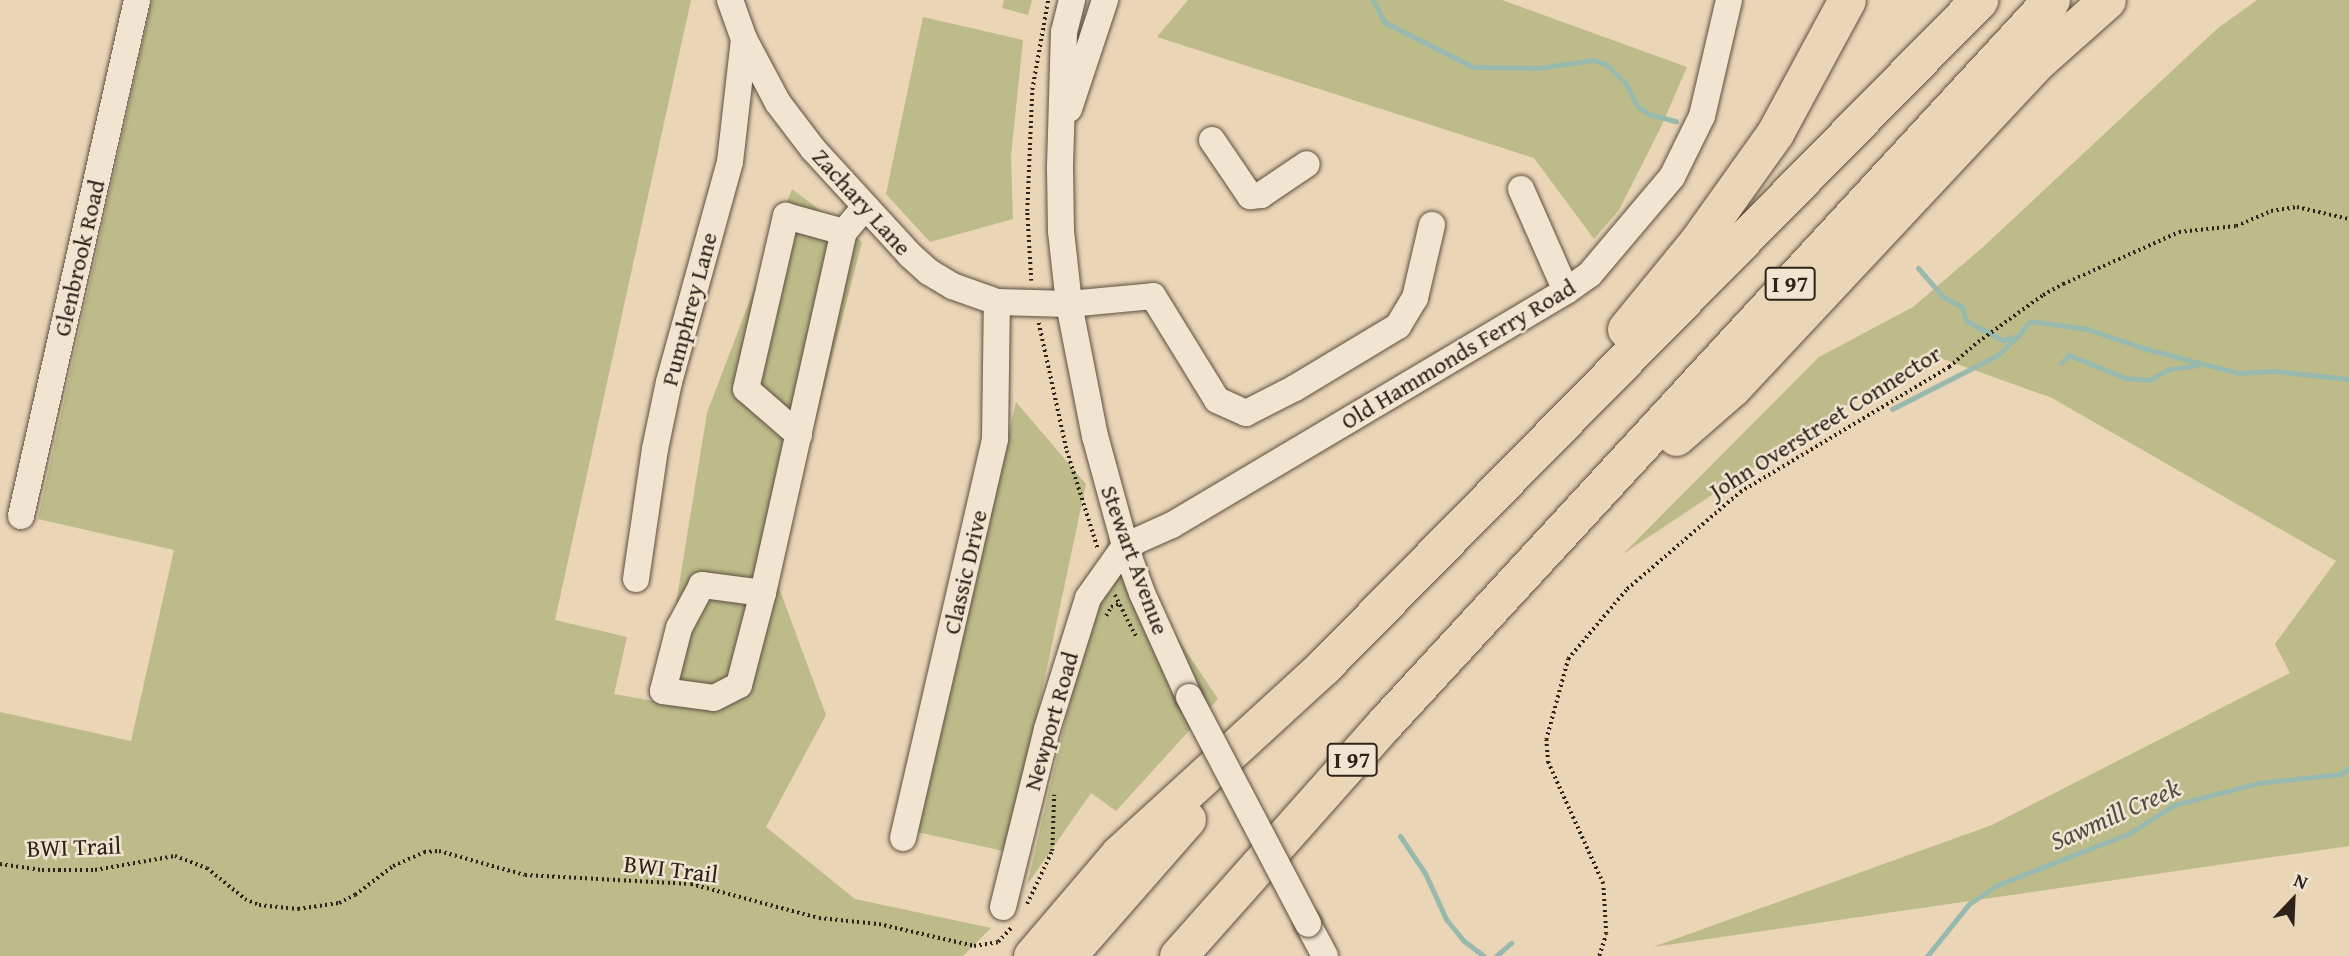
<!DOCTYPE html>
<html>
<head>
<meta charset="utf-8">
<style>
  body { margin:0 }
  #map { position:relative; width:2349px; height:956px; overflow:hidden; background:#ead5b6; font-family:"Gentium Book Plus",serif }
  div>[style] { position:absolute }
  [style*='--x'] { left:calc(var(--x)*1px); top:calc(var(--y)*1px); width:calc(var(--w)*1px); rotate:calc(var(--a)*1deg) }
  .green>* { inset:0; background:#bdbb89 }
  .stream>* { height:5px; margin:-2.5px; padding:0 2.5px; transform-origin:2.5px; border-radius:2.5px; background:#98b9ad }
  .path>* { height:3.5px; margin-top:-1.75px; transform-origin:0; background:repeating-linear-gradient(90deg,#2d231b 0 2px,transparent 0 5.5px) }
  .roads { filter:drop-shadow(0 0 2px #5c5042) drop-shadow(0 0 2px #5c5042) }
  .minor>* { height:26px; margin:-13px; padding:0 13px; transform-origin:13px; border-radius:13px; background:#f1e4d0 }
  .highway>* { height:37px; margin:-18.5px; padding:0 18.5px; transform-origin:18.5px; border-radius:18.5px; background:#ead5b6 }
  .bridges { filter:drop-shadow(0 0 2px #5c5042) drop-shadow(0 0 2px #5c5042) }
  .minor-bridge>* { height:26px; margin:-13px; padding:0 13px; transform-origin:13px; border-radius:13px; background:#f1e4d0 }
  span { translate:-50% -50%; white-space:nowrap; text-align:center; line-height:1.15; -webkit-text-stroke:5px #f1e4d0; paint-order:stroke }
  .shield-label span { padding:2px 5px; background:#f1e4d0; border:2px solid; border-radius:5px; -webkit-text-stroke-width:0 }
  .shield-label { font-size:23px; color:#2d231b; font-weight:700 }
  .street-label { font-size:24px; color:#2d231b }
  .water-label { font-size:26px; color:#4d5047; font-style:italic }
  .north { position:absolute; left:2258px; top:865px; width:70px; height:70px; -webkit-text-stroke:5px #f1e4d0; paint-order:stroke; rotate:23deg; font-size:19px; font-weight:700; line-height:28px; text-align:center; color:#2d231b }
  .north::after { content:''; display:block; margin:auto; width:24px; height:32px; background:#2d231b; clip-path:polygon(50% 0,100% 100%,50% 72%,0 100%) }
</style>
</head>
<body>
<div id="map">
  <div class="green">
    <div style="clip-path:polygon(152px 0,691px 0,555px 620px,627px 637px,614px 694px,660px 702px,707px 413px,792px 189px,862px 242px,775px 577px,826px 715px,766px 827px,855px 899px,991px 928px,963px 956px,0 956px,0 712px,131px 741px,174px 550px,38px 519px)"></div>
    <div style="clip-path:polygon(1004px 0,1032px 0,1028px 15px,1002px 8px)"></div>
    <div style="clip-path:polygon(1188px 0,1502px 0,1687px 67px,1661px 127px,1619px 210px,1594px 239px,1534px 158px,1157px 37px)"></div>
    <div style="clip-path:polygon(2257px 0,2349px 0,2349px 846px,1653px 947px,1992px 825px,2290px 673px,2275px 644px,2336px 561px,2052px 398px,1926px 353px,1623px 554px,1819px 357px,1913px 307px,1983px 247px,2218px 28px)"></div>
    <div style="clip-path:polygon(923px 17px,1023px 40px,1011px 156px,1013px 219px,930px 242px,886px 194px)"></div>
    <div style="clip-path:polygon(1016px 402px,1086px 484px,1008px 852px,917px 832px)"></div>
    <div style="clip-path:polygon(1109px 535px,1218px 699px,1116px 811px,1091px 793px,1027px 885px)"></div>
  </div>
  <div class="stream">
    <div style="--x:1373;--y:0;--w:25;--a:63"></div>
    <div style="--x:1384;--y:22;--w:100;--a:26.8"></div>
    <div style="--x:1473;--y:67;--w:65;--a:0.9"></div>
    <div style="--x:1538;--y:68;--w:56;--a:-8.3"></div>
    <div style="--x:1593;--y:60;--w:15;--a:20"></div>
    <div style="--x:1607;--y:65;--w:27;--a:45"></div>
    <div style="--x:1626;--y:84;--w:26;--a:62"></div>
    <div style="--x:1638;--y:107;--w:13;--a:32"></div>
    <div style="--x:1649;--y:114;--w:28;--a:15"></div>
    <div style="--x:1918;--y:268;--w:37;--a:49"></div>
    <div style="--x:1942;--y:296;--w:23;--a:29"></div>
    <div style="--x:1962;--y:307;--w:15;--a:74"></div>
    <div style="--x:1966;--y:321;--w:42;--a:27.2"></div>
    <div style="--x:2003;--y:340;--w:16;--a:-15"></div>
    <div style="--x:2018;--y:336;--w:19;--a:-51"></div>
    <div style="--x:2030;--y:321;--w:58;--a:8"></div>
    <div style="--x:2087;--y:329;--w:59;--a:18.7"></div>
    <div style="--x:2143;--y:348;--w:98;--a:14.7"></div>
    <div style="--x:2238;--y:373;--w:37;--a:-3"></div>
    <div style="--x:2275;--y:371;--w:74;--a:6.2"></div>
    <div style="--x:2061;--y:363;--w:11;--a:-45"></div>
    <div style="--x:2069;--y:355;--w:61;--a:22.3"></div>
    <div style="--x:2125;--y:378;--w:24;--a:5"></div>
    <div style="--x:2149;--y:380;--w:24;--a:-28"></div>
    <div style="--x:2170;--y:369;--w:27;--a:-8"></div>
    <div style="--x:1892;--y:409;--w:119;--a:-27"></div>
    <div style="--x:1998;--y:355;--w:28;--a:-44"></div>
    <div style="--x:1400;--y:836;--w:45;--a:56"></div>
    <div style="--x:1425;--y:873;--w:51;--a:65.5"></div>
    <div style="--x:1446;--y:919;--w:28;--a:51"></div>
    <div style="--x:1464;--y:941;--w:25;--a:37"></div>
    <div style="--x:1496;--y:956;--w:20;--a:-41"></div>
    <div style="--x:1927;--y:956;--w:67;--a:-51.1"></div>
    <div style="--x:1969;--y:904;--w:34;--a:-34"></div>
    <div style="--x:1997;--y:885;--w:141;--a:-21.3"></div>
    <div style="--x:2128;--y:834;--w:54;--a:-32.2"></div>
    <div style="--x:2174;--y:805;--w:87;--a:-14.7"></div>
    <div style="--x:2258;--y:783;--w:83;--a:-6.2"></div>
    <div style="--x:2341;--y:774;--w:10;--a:-37"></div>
  </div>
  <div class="path">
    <div style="--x:1031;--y:281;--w:70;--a:-93.3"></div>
    <div style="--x:1027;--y:211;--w:121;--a:-87.6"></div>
    <div style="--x:1032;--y:90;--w:91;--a:-79.9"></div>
    <div style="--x:1039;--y:323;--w:131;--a:77.7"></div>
    <div style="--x:1067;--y:451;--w:103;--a:72.4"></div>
    <div style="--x:1115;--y:595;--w:48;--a:62.9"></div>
    <div style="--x:1106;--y:616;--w:10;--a:-61"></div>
    <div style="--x:1111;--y:607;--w:8;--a:-23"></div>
    <div style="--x:0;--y:864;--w:42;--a:8.1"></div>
    <div style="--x:42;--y:870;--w:53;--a:0"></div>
    <div style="--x:95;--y:870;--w:81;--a:-9.9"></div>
    <div style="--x:175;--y:856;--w:34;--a:21"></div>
    <div style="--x:207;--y:868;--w:49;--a:39.2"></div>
    <div style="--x:245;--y:899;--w:15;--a:23"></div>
    <div style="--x:259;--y:905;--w:39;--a:6"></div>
    <div style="--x:298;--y:909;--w:41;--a:-8.3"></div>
    <div style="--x:339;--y:903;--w:18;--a:-27"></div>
    <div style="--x:355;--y:895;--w:48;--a:-37.3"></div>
    <div style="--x:393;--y:866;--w:34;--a:-24"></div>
    <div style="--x:424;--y:852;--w:15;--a:-4"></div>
    <div style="--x:439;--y:851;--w:89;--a:15.6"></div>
    <div style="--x:525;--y:875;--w:166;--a:3.1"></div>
    <div style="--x:691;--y:884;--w:132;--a:14.9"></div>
    <div style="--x:819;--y:918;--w:60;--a:5.7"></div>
    <div style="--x:879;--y:924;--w:98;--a:13"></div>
    <div style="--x:974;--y:946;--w:24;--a:-9"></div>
    <div style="--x:998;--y:942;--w:19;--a:-47"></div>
    <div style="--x:1027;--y:904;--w:59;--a:-64.7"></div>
    <div style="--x:1052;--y:851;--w:56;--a:-88"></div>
    <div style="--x:1599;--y:956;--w:23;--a:-72"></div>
    <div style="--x:1606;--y:934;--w:50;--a:-93.4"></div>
    <div style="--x:1603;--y:884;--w:133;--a:-114.4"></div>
    <div style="--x:1548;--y:763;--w:23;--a:-95"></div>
    <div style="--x:1546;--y:740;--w:84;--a:-74.8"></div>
    <div style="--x:1568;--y:659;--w:92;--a:-49.9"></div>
    <div style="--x:1627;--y:589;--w:149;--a:-40.6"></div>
    <div style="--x:1740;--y:492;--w:244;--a:-30.9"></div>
    <div style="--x:1949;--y:367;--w:38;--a:-41"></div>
    <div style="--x:1978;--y:342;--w:80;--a:-35.9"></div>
    <div style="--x:2043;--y:295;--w:23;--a:-29"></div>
    <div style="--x:2063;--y:284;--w:127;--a:-24.1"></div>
    <div style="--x:2179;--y:232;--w:57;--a:-6"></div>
    <div style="--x:2236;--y:226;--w:38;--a:-23"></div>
    <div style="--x:2271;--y:211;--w:26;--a:-9"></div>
    <div style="--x:2297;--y:207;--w:53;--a:13"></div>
  </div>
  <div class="roads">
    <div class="minor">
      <div style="--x:730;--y:0;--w:41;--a:70.3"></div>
      <div style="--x:744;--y:39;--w:72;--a:62"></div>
      <div style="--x:778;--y:103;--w:58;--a:52.7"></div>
      <div style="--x:813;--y:149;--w:144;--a:47.5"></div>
      <div style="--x:910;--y:255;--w:25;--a:42"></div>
      <div style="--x:929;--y:272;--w:27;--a:31"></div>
      <div style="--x:952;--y:286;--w:48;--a:19.6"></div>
      <div style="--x:997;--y:302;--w:72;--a:1.6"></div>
      <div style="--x:1069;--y:304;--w:84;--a:-5.4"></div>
      <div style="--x:1153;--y:296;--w:122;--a:58.4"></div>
      <div style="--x:1217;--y:400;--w:32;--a:24"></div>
      <div style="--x:1246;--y:413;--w:55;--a:-27"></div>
      <div style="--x:1295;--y:388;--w:120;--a:-31"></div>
      <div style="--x:1398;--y:326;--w:33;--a:-59"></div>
      <div style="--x:1415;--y:298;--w:75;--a:-76.9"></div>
      <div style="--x:1072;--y:0;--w:33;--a:104"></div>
      <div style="--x:1064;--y:32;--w:136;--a:91.7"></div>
      <div style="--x:1060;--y:168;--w:63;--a:89.1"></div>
      <div style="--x:1061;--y:231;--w:73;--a:83.7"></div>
      <div style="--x:1069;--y:304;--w:135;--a:78.9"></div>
      <div style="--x:1095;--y:436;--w:114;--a:74.7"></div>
      <div style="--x:1125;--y:546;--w:50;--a:70.1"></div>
      <div style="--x:1142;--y:593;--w:114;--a:65.7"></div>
      <div style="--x:1069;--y:109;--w:115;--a:-71.7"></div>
      <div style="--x:1212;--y:140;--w:68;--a:55.8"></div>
      <div style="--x:1250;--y:196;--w:11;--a:-5"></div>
      <div style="--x:1261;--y:195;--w:55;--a:-34"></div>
      <div style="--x:1521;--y:189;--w:111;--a:66.2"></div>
      <div style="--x:799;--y:435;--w:70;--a:-139"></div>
      <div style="--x:746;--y:389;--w:178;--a:-77"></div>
      <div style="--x:786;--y:216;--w:60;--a:15.4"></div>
      <div style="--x:21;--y:516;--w:529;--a:-77.33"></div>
      <div style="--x:1125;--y:546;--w:51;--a:-24.1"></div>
      <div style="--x:1172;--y:525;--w:458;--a:-30.7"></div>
      <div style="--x:1566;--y:291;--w:29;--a:-35"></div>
      <div style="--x:1590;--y:274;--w:127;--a:-49.8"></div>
      <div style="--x:1672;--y:177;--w:68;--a:-63.8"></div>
      <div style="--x:1702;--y:116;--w:119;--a:-76.9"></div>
      <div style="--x:636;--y:579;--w:131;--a:-81.7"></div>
      <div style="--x:655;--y:449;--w:68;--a:-78.2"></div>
      <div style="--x:669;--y:382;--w:228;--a:-74.5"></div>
      <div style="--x:730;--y:162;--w:124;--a:-83.5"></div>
      <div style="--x:763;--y:593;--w:62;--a:-172.5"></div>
      <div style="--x:702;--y:585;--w:49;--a:118.1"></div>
      <div style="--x:679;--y:628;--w:65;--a:104.3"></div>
      <div style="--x:663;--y:691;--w:51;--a:7.8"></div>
      <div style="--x:714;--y:698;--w:28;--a:-27"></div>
      <div style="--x:739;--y:685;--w:95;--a:-75.4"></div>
      <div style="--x:763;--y:593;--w:370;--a:-77.4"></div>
      <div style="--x:844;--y:232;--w:33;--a:-50"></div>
      <div style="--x:903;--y:838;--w:409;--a:-77"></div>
      <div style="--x:995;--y:439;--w:137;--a:-89.2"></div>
      <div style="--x:1003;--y:907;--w:183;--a:-76.1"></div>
      <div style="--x:1047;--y:729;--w:137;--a:-72.6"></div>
      <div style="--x:1088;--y:598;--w:64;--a:-54.6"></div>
      <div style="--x:1308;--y:924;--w:36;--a:62"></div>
    </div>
    <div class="highway">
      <div style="--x:1626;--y:329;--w:114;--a:-50.7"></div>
      <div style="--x:1698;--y:241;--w:133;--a:-54.5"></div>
      <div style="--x:1775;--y:133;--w:151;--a:-61.6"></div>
      <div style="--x:1676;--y:437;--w:74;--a:-41.2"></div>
      <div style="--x:1732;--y:388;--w:444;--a:-46.9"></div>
      <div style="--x:2035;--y:64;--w:96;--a:-41.6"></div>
      <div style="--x:1032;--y:956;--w:134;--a:-49.5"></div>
      <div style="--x:1119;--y:854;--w:277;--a:-42.5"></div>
      <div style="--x:1323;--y:667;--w:936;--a:-45.48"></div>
      <div style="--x:1067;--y:956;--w:182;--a:-48.8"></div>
      <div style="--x:1178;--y:956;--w:312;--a:-48.4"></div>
      <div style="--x:1385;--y:723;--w:983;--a:-47.35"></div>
    </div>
  </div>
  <div class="bridges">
    <div class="minor-bridge">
      <div style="--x:1189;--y:697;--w:256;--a:62.3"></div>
    </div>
  </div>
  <div class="shield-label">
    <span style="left:1790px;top:284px">I 97</span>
    <span style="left:1352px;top:760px">I 97</span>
  </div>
  <div class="street-label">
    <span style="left:862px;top:202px;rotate:48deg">Zachary Lane</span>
    <span style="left:79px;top:258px;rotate:-77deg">Glenbrook Road</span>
    <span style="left:689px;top:309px;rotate:-75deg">Pumphrey Lane</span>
    <span style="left:1458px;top:354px;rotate:-31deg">Old Hammonds Ferry Road</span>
    <span style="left:1825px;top:422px;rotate:-32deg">John Overstreet Connector</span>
    <span style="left:1135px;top:560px;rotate:70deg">Stewart Avenue</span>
    <span style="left:965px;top:572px;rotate:-77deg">Classic Drive</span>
    <span style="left:1051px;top:721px;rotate:-74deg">Newport Road</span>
    <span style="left:74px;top:847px;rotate:-2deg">BWI Trail</span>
    <span style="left:671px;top:869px;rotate:7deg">BWI Trail</span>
  </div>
  <div class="water-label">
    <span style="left:2115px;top:814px;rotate:-24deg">Sawmill Creek</span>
  </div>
  <div class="north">N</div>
</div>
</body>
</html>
